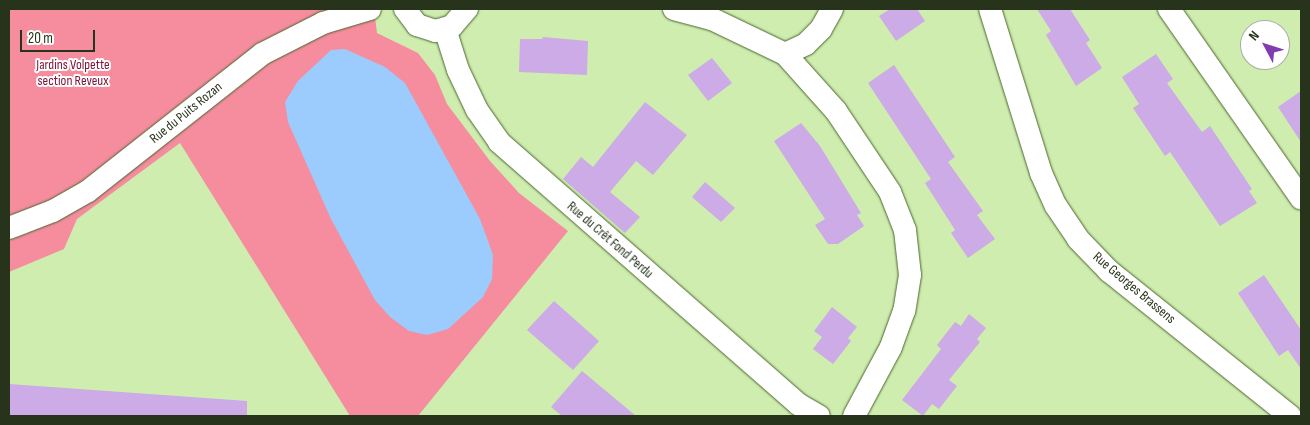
<!DOCTYPE html>
<html>
<head>
<meta charset="utf-8">
<style>
  body { margin:0 }
  #map { position:relative; width:1310px; height:425px; overflow:hidden; background:#ceedaf; font-family:"Sofia Sans Condensed",sans-serif }
  div>[style] { position:absolute }
  [style*='--x'] { left:calc(var(--x)*1px); top:calc(var(--y)*1px); width:calc(var(--w)*1px); rotate:calc(var(--a)*1deg) }
  .green>* { inset:0; background:#f68d9f }
  .water>* { inset:0; background:#9cccfd }
  .building>* { inset:0; background:#ccabe6 }
  .roads { filter:drop-shadow(0 0 1px #4c662d) drop-shadow(0 0 1px #4c662d) }
  .minor>* { height:22px; margin:-11px; padding:0 11px; transform-origin:11px; border-radius:11px; background:#fff }
  span { translate:-50% -50%; white-space:nowrap; text-align:center; line-height:1.15; -webkit-text-stroke:4px #fff; paint-order:stroke }
  .park-label { font-size:14px; color:#7b1333 }
  .street-label { font-size:14px; color:#27331a }
  .frame { position:absolute; inset:0; border:10px solid #27331a; pointer-events:none }
  .north { position:absolute; left:1240px; top:20px; width:50px; height:50px; box-sizing:border-box; background:#fff; border:1px solid #a9ada3; border-radius:50%; rotate:310deg; font-size:14px; font-weight:700; line-height:20px; text-align:center; color:#27331a }
  .north::after { content:''; display:block; margin:auto; width:18px; height:22px; background:#833caf; clip-path:polygon(50% 0,100% 100%,50% 72%,0 100%) }
  .scale { position:absolute; left:20px; top:30px; width:75px; height:22px; box-sizing:border-box; border:2px solid #27331a; border-top:0; padding-left:6px; font-size:15px; line-height:18px; white-space:nowrap; color:#27331a; -webkit-text-stroke:4px #fff; paint-order:stroke }
</style>
</head>
<body>
<div id="map">
  <div class="green">
    <div style="clip-path:polygon(9px 9px,374px 9px,377px 33px,418px 53px,435px 75px,447px 104px,490px 161px,519px 193px,568px 231px,418px 416px,350px 416px,180px 143px,77px 219px,64px 249px,9px 272px)"></div>
  </div>
  <div class="water">
    <div style="clip-path:polygon(345px 49px,385px 67px,405px 83px,480px 219px,493px 255px,492px 279px,483px 297px,448px 329px,427px 335px,409px 331px,390px 317px,375px 300px,331px 219px,288px 122px,285px 102px,298px 81px,331px 50px)"></div>
  </div>
  <div class="building">
    <div style="clip-path:polygon(890px 9px,917px 9px,925px 21px,896px 41px,879px 16px)"></div>
    <div style="clip-path:polygon(1037px 9px,1070px 9px,1090px 40px,1086px 43px,1102px 68px,1076px 86px,1046px 35px,1051px 31px)"></div>
    <div style="clip-path:polygon(543px 37px,588px 41px,587px 75px,519px 72px,520px 39px,542px 39px)"></div>
    <div style="clip-path:polygon(1156px 54px,1173px 79px,1167px 83px,1202px 132px,1210px 126px,1252px 189px,1249px 191px,1257px 203px,1220px 226px,1170px 152px,1165px 156px,1133px 108px,1139px 104px,1122px 77px)"></div>
    <div style="clip-path:polygon(712px 58px,732px 83px,708px 101px,688px 75px)"></div>
    <div style="clip-path:polygon(894px 65px,955px 157px,948px 162px,983px 211px,977px 215px,995px 239px,968px 258px,951px 233px,955px 230px,925px 183px,931px 179px,868px 83px)"></div>
    <div style="clip-path:polygon(1301px 91px,1301px 142px,1278px 107px)"></div>
    <div style="clip-path:polygon(645px 102px,687px 135px,653px 175px,636px 161px,610px 192px,640px 217px,625px 233px,563px 179px,581px 157px,593px 167px)"></div>
    <div style="clip-path:polygon(801px 123px,820px 146px,861px 213px,857px 215px,864px 226px,838px 244px,828px 244px,815px 225px,825px 219px,774px 141px)"></div>
    <div style="clip-path:polygon(705px 182px,735px 208px,721px 222px,692px 197px)"></div>
    <div style="clip-path:polygon(1264px 275px,1301px 330px,1301px 369px,1288px 350px,1279px 356px,1238px 293px)"></div>
    <div style="clip-path:polygon(554px 301px,599px 341px,573px 370px,527px 330px)"></div>
    <div style="clip-path:polygon(832px 307px,857px 327px,848px 338px,851px 341px,833px 364px,813px 349px,822px 337px,814px 331px)"></div>
    <div style="clip-path:polygon(969px 314px,986px 328px,977px 339px,980px 342px,949px 380px,957px 386px,939px 409px,932px 404px,923px 416px,902px 400px,941px 349px,937px 345px,955px 322px,961px 326px)"></div>
    <div style="clip-path:polygon(582px 371px,636px 416px,562px 416px,551px 407px)"></div>
    <div style="clip-path:polygon(9px 384px,247px 401px,247px 416px,9px 416px)"></div>
  </div>
  <div class="roads">
    <div class="minor">
      <div style="--x:405;--y:9;--w:20;--a:53"></div>
      <div style="--x:417;--y:25;--w:19;--a:18"></div>
      <div style="--x:435;--y:31;--w:18;--a:-16"></div>
      <div style="--x:452;--y:26;--w:23;--a:-49"></div>
      <div style="--x:674;--y:9;--w:39;--a:15"></div>
      <div style="--x:712;--y:19;--w:81;--a:25.6"></div>
      <div style="--x:785;--y:54;--w:76;--a:48.2"></div>
      <div style="--x:836;--y:111;--w:97;--a:56.3"></div>
      <div style="--x:890;--y:192;--w:41;--a:68.5"></div>
      <div style="--x:905;--y:230;--w:45;--a:83.7"></div>
      <div style="--x:910;--y:275;--w:36;--a:99"></div>
      <div style="--x:904;--y:311;--w:38;--a:110"></div>
      <div style="--x:891;--y:347;--w:78;--a:118.2"></div>
      <div style="--x:990;--y:9;--w:172;--a:72.7"></div>
      <div style="--x:1041;--y:173;--w:36;--a:66"></div>
      <div style="--x:1056;--y:206;--w:40;--a:56"></div>
      <div style="--x:1078;--y:239;--w:45;--a:45.9"></div>
      <div style="--x:1109;--y:271;--w:232;--a:38.7"></div>
      <div style="--x:1169;--y:9;--w:231;--a:55.1"></div>
      <div style="--x:445;--y:29;--w:43;--a:72.4"></div>
      <div style="--x:458;--y:70;--w:44;--a:64.6"></div>
      <div style="--x:477;--y:110;--w:39;--a:55"></div>
      <div style="--x:499;--y:142;--w:398;--a:41.2"></div>
      <div style="--x:798;--y:404;--w:24;--a:30"></div>
      <div style="--x:785;--y:54;--w:23;--a:-25"></div>
      <div style="--x:806;--y:44;--w:21;--a:-45"></div>
      <div style="--x:821;--y:29;--w:23;--a:-61"></div>
      <div style="--x:9;--y:228;--w:47;--a:-21.1"></div>
      <div style="--x:53;--y:211;--w:40;--a:-29.7"></div>
      <div style="--x:88;--y:191;--w:221;--a:-38.2"></div>
      <div style="--x:262;--y:54;--w:68;--a:-26.9"></div>
      <div style="--x:323;--y:23;--w:49;--a:-16.6"></div>
    </div>
  </div>
  <div class="park-label">
    <span style="left:73px;top:73px">Jardins Volpette<br>section Reveux</span>
  </div>
  <div class="street-label">
    <span style="left:186px;top:113px;rotate:-39deg">Rue du Puits Rozan</span>
    <span style="left:610px;top:240px;rotate:41deg">Rue du Crêt Fond Perdu</span>
    <span style="left:1134px;top:288px;rotate:40deg">Rue Georges Brassens</span>
  </div>
  <div class="frame"></div>
  <div class="north">N</div>
  <div class="scale">20 m</div>
</div>
</body>
</html>
